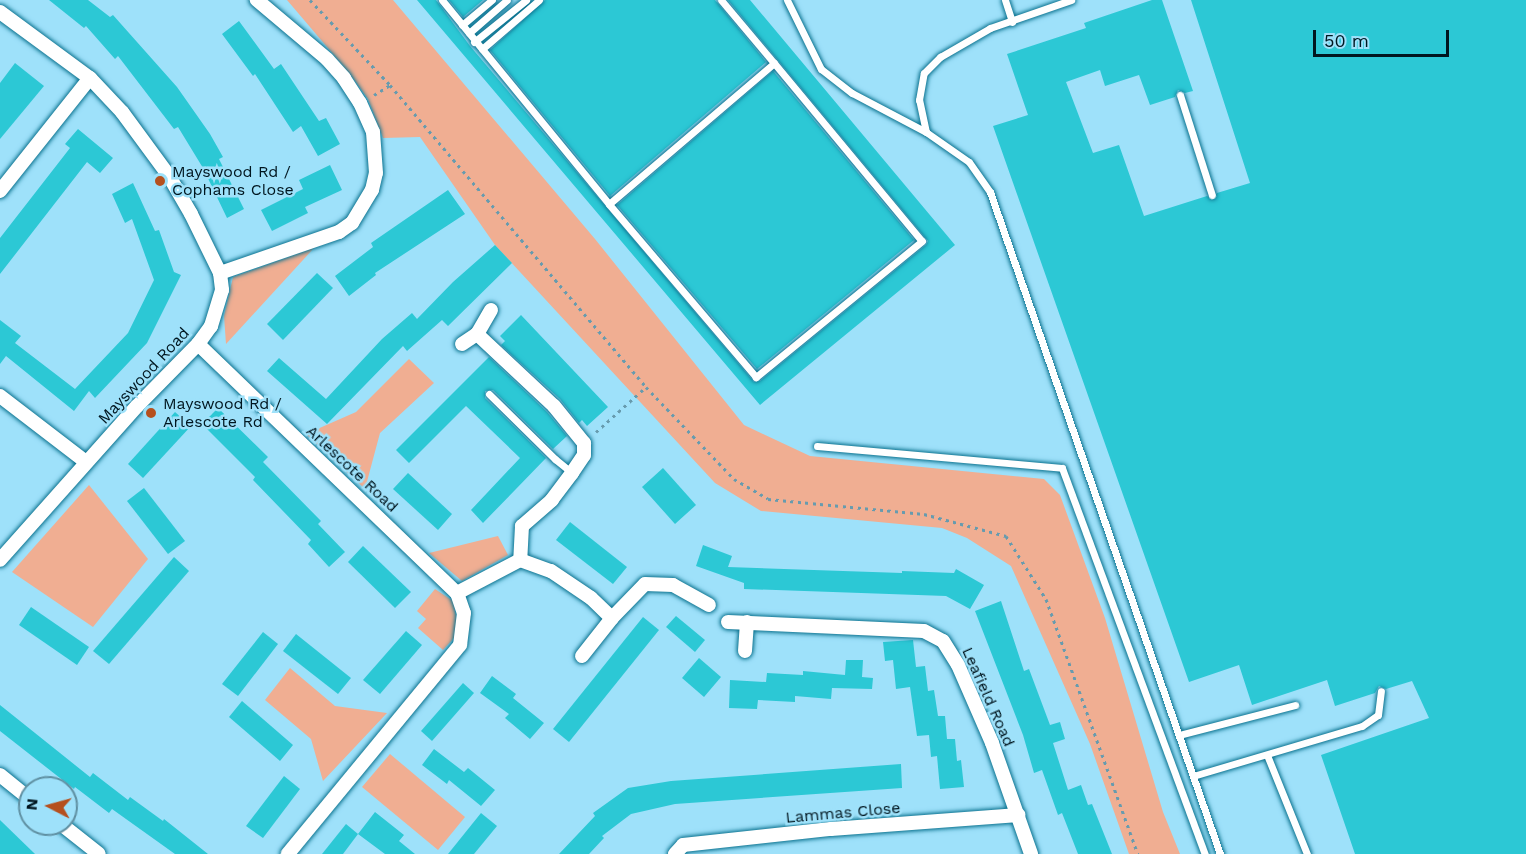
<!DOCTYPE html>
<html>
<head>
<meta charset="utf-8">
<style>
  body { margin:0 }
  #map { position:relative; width:1526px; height:854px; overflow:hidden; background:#9ee1fa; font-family:"Work Sans",sans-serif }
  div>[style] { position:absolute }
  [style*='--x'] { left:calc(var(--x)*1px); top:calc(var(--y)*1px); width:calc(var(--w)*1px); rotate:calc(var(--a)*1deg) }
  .green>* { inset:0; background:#f0ae92 }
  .building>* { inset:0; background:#2cc8d5 }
  .path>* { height:3px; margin-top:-1.5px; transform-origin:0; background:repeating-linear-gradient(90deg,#679bae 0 3px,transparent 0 7.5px) }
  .roads { filter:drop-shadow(0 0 2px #0a728f) drop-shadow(0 0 2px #0a728f) }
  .lane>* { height:7px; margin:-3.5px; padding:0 3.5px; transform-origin:3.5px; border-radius:3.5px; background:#fff }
  .street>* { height:14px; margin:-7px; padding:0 7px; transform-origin:7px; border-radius:7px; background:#fff }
  .dots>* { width:16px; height:16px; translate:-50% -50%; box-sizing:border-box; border:3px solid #9ee1fa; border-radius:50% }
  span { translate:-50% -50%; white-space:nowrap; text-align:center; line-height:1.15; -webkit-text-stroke:5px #9ee1fa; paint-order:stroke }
  .poi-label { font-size:16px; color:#00161f }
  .left { translate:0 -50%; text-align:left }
  .street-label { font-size:16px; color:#00161f }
  .north { position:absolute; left:18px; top:776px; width:60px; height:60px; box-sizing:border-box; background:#9ee1fa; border:2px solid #5f90a2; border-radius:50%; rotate:276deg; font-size:16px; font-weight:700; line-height:24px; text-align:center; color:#00161f }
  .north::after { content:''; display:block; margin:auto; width:21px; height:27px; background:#b5501e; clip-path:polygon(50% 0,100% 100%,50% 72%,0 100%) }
  .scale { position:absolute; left:1313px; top:30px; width:136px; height:27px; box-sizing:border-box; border:3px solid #00161f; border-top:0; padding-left:8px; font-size:18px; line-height:21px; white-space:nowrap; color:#00161f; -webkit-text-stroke:4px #9ee1fa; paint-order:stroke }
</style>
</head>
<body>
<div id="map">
  <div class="green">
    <div style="clip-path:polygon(287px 0,393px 0,595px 239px,744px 425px,810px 456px,1044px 479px,1060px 495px,1105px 618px,1163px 812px,1180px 854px,1129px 854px,1090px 744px,1011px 566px,967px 538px,942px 528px,761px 511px,715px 483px,495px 245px,420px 137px,383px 138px,368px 99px,350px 74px)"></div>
    <div style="clip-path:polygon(314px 248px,226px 344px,224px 316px,233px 277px)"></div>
    <div style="clip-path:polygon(409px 359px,434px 383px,380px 433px,365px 489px,306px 434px,356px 412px)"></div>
    <div style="clip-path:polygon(89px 485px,148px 559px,93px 627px,12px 572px)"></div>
    <div style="clip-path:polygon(498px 536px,508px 555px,462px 581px,429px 553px)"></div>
    <div style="clip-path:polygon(435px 589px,453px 601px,457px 621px,454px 638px,443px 650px,418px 628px,426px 619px,417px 611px)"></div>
    <div style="clip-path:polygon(290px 668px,335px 706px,387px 713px,323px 781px,311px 739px,265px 700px)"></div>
    <div style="clip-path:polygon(390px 754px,465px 817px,438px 850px,362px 787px)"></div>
  </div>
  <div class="building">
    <div style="clip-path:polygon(49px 0,88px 0,110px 17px,113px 15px,177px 87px,210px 134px,223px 157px,219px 159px,244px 209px,227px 218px,203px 168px,178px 127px,174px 129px,118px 56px,115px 59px,86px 26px,84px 28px)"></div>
    <div style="clip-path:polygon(417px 0,436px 0,470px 46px,754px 382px,760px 381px,926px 245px,928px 241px,728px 0,750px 0,955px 245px,760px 405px)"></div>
    <div style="clip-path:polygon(449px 0,483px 0,463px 17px)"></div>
    <div style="clip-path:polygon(545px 0,715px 0,766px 62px,610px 196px,490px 50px)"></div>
    <div style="clip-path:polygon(1152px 0,1162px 0,1193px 91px,1185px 93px,1178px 90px,1175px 97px,1150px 105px,1139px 75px,1105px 86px,1100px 70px,1066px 82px,1093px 153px,1119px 145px,1144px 216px,1207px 196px,1213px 200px,1217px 193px,1250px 183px,1191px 0,1526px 0,1526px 854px,1355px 854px,1321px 755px,1429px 718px,1412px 681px,1386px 689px,1379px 686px,1375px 693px,1335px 706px,1327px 680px,1252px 705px,1239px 665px,1189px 682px,993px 126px,1028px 115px,1007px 54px,1086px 28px,1084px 23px)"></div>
    <div style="clip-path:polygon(239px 21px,274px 69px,281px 64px,319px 121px,326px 118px,340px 144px,318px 156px,301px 126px,293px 132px,255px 74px,253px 76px,222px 34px)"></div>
    <div style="clip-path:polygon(15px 63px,44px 86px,0 139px,0 83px)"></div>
    <div style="clip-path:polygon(773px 71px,914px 240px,757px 369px,617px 205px)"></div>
    <div style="clip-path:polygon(78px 129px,113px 158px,100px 173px,87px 162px,0 274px,0 238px,70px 148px,65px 144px)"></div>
    <div style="clip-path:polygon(330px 165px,342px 190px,305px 207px,308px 213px,272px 231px,261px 210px,303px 189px,299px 180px)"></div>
    <div style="clip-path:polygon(133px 183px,155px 231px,159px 230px,174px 272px,181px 275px,147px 343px,95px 398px,89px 391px,74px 411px,6px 356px,0 364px,0 320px,21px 336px,15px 343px,75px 389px,128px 333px,154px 280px,132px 219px,125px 223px,112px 194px)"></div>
    <div style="clip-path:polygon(448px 190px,465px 214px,375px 273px,376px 275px,349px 296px,335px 276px,373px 247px,371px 243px)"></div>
    <div style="clip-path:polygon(495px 245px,512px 263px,448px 326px,442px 320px,407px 351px,403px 346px,327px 424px,267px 371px,279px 358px,326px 399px,382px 339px,412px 313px,417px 319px,453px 282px)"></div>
    <div style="clip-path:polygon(317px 273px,333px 288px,283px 340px,267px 324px)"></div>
    <div style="clip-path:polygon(521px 315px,608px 407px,587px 426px,582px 420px,579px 423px,560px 399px,501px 345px,505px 341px,500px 336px)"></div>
    <div style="clip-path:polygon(489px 357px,547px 412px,567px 436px,553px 449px,493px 390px,485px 391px,485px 398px,546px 458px,483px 523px,471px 510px,520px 458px,466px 406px,409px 463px,396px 450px)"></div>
    <div style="clip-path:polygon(218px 408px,268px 457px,263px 462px,321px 521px,318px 524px,345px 552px,329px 567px,308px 544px,311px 540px,253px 480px,255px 477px,202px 424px)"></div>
    <div style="clip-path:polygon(175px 412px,191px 426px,143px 478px,128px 464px)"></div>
    <div style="clip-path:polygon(663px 468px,696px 505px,675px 524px,642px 487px)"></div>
    <div style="clip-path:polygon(408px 473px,452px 514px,438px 530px,393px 489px)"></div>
    <div style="clip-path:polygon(144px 488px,185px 541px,168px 554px,127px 501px)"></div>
    <div style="clip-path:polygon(570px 522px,627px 567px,613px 584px,556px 540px)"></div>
    <div style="clip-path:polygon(703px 545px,732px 556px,728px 567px,902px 573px,902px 571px,954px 573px,956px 569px,984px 585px,970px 609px,946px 596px,744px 589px,744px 583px,696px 566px)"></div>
    <div style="clip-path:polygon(363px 546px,411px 592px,395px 608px,348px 562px)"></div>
    <div style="clip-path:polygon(174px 557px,189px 571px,109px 664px,93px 651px)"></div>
    <div style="clip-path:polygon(1001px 601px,1024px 671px,1029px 669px,1050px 725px,1060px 722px,1065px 739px,1053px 743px,1068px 790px,1081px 785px,1088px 805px,1092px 804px,1112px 854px,1078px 854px,1062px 813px,1058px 815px,1042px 770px,1034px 773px,1023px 735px,975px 611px)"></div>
    <div style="clip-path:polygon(31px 607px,89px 647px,77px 665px,19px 625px)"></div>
    <div style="clip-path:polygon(676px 616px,705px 640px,695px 652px,666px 627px)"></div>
    <div style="clip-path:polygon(643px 617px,659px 630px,569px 742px,553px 729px)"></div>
    <div style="clip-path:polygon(406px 631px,422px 645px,380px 694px,363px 680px)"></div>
    <div style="clip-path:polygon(263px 632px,278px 644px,238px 696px,222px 684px)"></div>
    <div style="clip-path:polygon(296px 634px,351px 678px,338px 694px,283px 651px)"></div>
    <div style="clip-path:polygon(913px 640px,916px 667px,925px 666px,928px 691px,934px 690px,938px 716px,945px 716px,947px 739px,955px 739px,957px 761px,961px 760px,964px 787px,940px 789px,937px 756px,931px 757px,929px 735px,917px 736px,910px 687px,896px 689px,893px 660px,885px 661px,883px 642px)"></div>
    <div style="clip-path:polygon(699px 658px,721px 677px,704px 697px,682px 678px)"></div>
    <div style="clip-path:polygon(846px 660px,863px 660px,862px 677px,873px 678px,872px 689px,832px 688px,831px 699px,795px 696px,795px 702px,758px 700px,757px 709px,729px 708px,730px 680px,766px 682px,767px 673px,803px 675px,803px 671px,845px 675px)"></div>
    <div style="clip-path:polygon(492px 676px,516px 694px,513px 698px,544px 723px,530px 739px,505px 718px,509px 714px,480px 693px)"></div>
    <div style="clip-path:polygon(463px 683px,474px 693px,432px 741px,421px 731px)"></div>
    <div style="clip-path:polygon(242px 701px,293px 745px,280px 761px,229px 717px)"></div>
    <div style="clip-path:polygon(0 705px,90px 777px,93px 773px,128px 800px,130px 797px,163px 821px,164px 819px,208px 854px,175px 854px,112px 809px,109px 813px,75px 787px,74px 789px,0 731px)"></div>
    <div style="clip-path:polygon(434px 749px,464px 772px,468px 768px,495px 790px,481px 806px,449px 780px,447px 784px,422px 765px)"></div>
    <div style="clip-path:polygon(901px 764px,902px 788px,675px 804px,631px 814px,602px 836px,604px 838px,589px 854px,559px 854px,595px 816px,593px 813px,628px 788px,671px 781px)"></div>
    <div style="clip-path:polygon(284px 776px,300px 789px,263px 838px,246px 826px)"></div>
    <div style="clip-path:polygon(375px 812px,404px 835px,399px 841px,415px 854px,385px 854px,358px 834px)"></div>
    <div style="clip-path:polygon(481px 813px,497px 826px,474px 854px,448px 854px)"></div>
    <div style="clip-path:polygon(0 820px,35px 854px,0 854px)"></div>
    <div style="clip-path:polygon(346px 824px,358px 834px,343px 854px,322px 854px)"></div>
  </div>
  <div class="path">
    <div style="--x:310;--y:0;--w:117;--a:46.7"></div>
    <div style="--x:390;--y:85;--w:396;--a:49.7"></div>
    <div style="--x:646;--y:387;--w:127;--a:46.3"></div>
    <div style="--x:734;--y:479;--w:39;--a:30"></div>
    <div style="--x:768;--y:499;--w:157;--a:5.5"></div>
    <div style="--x:924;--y:514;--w:85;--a:15"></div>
    <div style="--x:1006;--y:536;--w:75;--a:57.6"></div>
    <div style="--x:1046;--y:599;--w:271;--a:70.2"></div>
    <div style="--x:374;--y:95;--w:19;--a:-32"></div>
    <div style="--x:596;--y:432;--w:67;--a:-42"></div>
  </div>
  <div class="roads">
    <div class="lane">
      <div style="--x:442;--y:0;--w:264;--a:50.7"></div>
      <div style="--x:721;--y:0;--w:82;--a:49.9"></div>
      <div style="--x:774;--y:63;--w:231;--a:50.3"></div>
      <div style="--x:922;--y:241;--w:215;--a:140.7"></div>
      <div style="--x:756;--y:377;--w:227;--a:-130.4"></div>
      <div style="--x:609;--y:204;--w:217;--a:-40.5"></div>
      <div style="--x:787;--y:0;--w:77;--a:63.8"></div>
      <div style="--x:821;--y:69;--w:39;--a:38"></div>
      <div style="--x:852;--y:93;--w:84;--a:27.8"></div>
      <div style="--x:926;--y:132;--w:52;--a:34.9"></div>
      <div style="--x:969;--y:162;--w:37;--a:55"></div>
      <div style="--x:990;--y:192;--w:701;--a:70.84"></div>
      <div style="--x:1005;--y:0;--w:23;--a:72"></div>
      <div style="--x:462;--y:25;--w:39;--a:-40"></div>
      <div style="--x:469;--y:33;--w:50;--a:-41"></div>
      <div style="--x:474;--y:42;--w:67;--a:-38.9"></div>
      <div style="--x:482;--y:49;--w:75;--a:-40.7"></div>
      <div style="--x:1180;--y:95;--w:105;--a:72.3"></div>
      <div style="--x:926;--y:132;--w:33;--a:-102"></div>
      <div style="--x:919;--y:100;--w:27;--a:-80"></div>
      <div style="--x:924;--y:73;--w:23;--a:-45"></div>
      <div style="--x:940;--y:57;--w:58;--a:-30.1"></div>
      <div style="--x:990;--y:28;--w:86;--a:-19.1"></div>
      <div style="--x:489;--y:394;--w:93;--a:44.6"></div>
      <div style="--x:555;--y:459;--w:22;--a:39"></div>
      <div style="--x:817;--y:446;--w:246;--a:5.1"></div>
      <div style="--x:1062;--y:468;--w:412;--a:69.7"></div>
      <div style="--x:1179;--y:735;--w:120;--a:-14.5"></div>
      <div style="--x:1267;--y:755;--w:107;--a:68"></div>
      <div style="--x:1193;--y:776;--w:176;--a:-16.5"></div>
      <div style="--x:1362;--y:726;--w:19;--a:-35"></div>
      <div style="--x:1378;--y:715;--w:24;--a:-83"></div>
    </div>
    <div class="street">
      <div style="--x:0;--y:12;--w:112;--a:36.3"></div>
      <div style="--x:90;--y:78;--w:47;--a:46.7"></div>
      <div style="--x:122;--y:112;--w:79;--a:53.7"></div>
      <div style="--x:169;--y:176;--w:44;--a:59.9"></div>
      <div style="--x:191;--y:214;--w:66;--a:63.8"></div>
      <div style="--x:220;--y:273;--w:17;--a:83"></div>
      <div style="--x:222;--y:290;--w:38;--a:107"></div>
      <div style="--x:211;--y:326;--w:22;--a:126"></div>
      <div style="--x:198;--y:344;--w:87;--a:134.5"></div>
      <div style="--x:137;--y:406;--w:206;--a:131.7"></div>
      <div style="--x:0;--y:191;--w:144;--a:-51.5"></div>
      <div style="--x:220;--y:273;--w:126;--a:-19"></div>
      <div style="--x:339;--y:232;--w:16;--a:-35"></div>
      <div style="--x:352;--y:223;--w:39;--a:-59"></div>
      <div style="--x:372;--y:190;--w:17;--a:-77"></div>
      <div style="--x:376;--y:173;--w:41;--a:-94.2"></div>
      <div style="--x:373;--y:132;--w:32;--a:-114"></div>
      <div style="--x:360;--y:103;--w:30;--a:-123"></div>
      <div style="--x:344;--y:78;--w:25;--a:-132"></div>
      <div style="--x:327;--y:59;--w:92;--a:-139.9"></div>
      <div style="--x:491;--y:310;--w:28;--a:120"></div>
      <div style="--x:477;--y:334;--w:105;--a:43.1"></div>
      <div style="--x:554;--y:406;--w:48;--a:51"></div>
      <div style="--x:584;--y:443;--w:12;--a:90"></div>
      <div style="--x:584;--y:455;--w:22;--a:124"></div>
      <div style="--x:572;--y:473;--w:34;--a:127"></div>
      <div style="--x:552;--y:500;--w:40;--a:139"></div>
      <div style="--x:522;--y:526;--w:34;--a:93"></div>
      <div style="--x:198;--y:344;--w:359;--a:43.9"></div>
      <div style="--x:457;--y:593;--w:21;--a:71"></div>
      <div style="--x:464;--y:613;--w:32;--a:97"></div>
      <div style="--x:460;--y:645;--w:271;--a:129.5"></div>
      <div style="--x:462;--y:344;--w:18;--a:-34"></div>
      <div style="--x:0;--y:396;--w:108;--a:37.5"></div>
      <div style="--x:457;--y:593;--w:71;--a:-27.6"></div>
      <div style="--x:520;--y:560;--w:33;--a:20"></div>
      <div style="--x:551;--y:571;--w:48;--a:34"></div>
      <div style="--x:591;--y:598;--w:29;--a:44"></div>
      <div style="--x:612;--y:618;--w:47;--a:-45.9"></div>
      <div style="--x:645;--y:584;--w:28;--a:2"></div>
      <div style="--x:673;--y:585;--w:41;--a:29.1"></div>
      <div style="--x:728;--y:622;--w:196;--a:2.6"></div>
      <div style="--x:924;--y:631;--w:21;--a:28"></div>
      <div style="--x:943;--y:641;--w:28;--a:58"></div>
      <div style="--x:958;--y:665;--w:85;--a:66.4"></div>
      <div style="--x:992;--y:743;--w:118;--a:70.6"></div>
      <div style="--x:745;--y:651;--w:29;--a:-86"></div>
      <div style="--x:582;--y:656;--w:48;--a:-51.7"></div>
      <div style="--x:0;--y:775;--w:38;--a:39"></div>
      <div style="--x:61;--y:824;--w:48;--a:38.3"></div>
      <div style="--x:675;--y:854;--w:12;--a:-48"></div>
      <div style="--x:683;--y:845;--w:149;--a:-6.2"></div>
      <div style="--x:831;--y:829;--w:188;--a:-4.3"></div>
    </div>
  </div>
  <div class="dots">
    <div style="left:160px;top:181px;background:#b5501e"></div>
    <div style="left:151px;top:413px;background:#b5501e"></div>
  </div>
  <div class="poi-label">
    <span class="left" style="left:172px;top:181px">Mayswood Rd /<br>Cophams Close</span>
    <span class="left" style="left:163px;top:413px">Mayswood Rd /<br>Arlescote Rd</span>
  </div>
  <div class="street-label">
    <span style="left:144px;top:376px;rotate:-47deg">Mayswood Road</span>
    <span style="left:352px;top:469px;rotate:43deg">Arlescote Road</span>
    <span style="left:988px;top:697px;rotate:66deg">Leafield Road</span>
    <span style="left:843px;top:813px;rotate:-5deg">Lammas Close</span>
  </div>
  <div class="north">N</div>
  <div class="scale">50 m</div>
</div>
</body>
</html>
